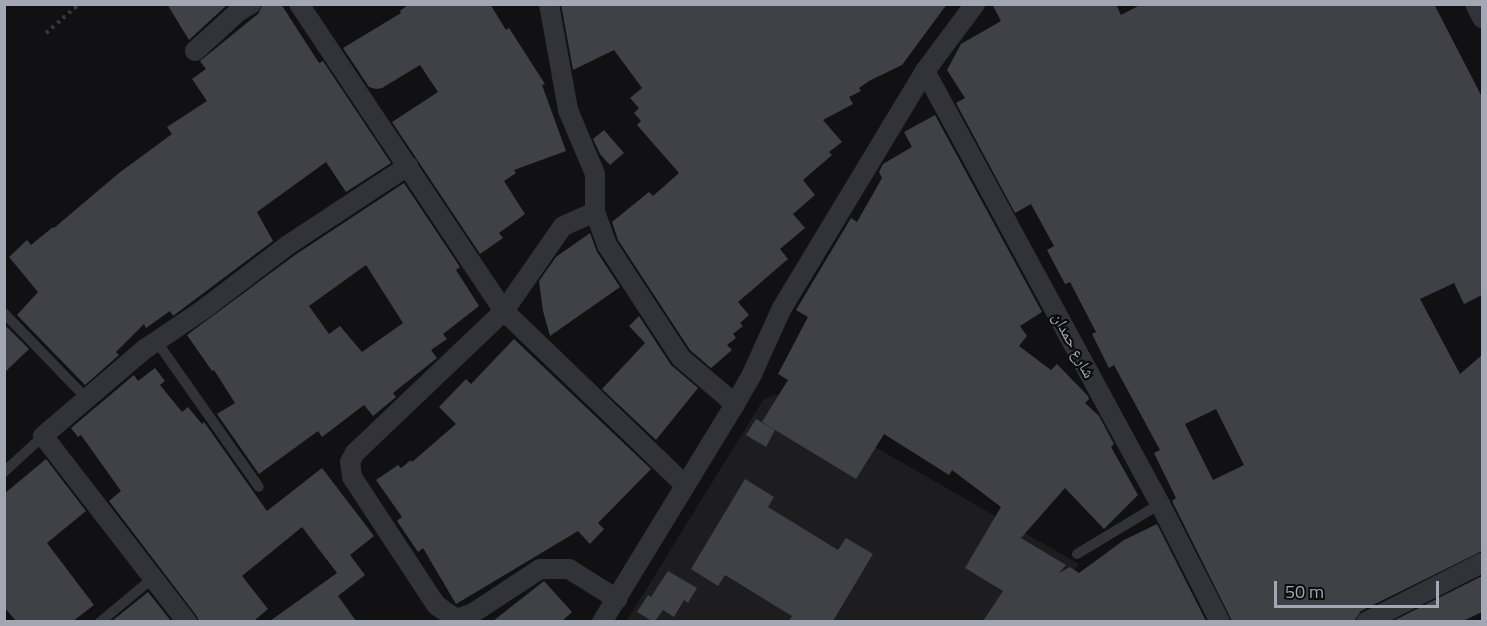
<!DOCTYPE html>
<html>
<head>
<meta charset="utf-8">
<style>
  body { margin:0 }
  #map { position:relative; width:1487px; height:626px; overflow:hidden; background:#111113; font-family:"Titillium Web","Noto Naskh Arabic",sans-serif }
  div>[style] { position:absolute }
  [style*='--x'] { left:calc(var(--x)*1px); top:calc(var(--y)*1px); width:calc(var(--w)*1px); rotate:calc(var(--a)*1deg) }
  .built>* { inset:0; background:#1d1d20 }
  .building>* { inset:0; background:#404146 }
  .path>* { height:4px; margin-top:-2px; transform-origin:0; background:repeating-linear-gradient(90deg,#383a3f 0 3px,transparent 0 7.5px) }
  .lane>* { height:10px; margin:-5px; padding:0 5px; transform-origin:5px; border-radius:5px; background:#323338 }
  .street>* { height:20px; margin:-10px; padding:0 10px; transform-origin:10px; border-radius:10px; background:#323338 }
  span { translate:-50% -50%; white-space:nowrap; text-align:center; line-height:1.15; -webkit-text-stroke:4.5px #0c0c0e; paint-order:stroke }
  .street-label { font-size:16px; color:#a3a7b3 }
  .frame { position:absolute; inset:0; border:6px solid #a3a7b3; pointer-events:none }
  .scale { position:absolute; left:1274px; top:581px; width:165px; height:27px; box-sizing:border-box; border:3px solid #a3a7b3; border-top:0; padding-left:8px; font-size:18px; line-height:21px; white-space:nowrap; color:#a3a7b3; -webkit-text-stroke:4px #0c0c0e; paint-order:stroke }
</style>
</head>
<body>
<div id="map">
  <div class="built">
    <div style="clip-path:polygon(775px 394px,786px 396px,1079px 564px,1040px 621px,626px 622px,763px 400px)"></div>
  </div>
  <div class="building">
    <div style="clip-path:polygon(167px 4px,228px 4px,189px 40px)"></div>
    <div style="clip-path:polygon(263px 4px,281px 4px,319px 63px,323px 61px,391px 163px,346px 192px,326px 162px,257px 212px,273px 241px,173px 316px,170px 311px,146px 328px,144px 324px,116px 352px,119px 355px,85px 385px,17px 315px,38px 292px,9px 257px,27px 240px,31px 245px,53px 227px,54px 228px,119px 173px,172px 134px,167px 127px,207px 101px,192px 79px,206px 69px,200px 61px,258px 14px)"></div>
    <div style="clip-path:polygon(409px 4px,490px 4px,506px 30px,509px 28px,545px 84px,542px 85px,566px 151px,514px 170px,516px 173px,504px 181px,525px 214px,499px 233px,503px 238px,480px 254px,392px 122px,438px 92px,420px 65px,382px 88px,376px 89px,369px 87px,343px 48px,401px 13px,400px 11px)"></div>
    <div style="clip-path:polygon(561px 4px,947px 4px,902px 65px,869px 81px,859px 88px,861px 91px,849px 97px,853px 104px,823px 120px,842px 142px,829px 152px,832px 155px,803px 180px,815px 195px,793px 214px,805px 228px,780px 249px,788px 259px,738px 302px,749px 315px,740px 323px,743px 326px,733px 334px,736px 338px,727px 345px,732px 350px,711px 368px,690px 350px,618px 240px,612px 222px,649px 192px,653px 196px,679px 173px,637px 125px,641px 121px,634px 113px,639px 108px,630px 98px,642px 88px,614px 50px,573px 70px)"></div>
    <div style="clip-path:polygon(evenodd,992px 4px,1116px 4px,1121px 15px,1142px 4px,1434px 4px,1482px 97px,1482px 295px,1464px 304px,1454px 283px,1420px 299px,1460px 374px,1482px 355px,1482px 551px,1361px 611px,1354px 621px,1232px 621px,1172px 501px,1176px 498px,1154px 453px,1160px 450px,1114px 365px,1109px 368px,1092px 334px,1096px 332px,1070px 282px,1065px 284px,1047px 250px,1054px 246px,1031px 204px,1015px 213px,956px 103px,965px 98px,947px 70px,961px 44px,1001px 21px,992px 4px,1216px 409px,1244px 465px,1213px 480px,1185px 424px,1216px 409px)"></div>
    <div style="clip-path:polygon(935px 115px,1042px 312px,1020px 326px,1027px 336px,1019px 346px,1051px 370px,1057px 364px,1088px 396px,1089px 399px,1085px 403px,1099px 416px,1114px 444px,1111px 447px,1138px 495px,1104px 529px,1065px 488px,1021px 538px,1066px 565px,1059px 573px,1070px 567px,1079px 573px,1124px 540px,1157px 524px,1206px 621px,983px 621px,1003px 591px,965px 568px,1001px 507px,952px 470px,949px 475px,884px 434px,856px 479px,762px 422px,788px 380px,778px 374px,808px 317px,796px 310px,851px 218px,857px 222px,882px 178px,879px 172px,883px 164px,912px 147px,904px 132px)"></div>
    <div style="clip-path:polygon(604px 130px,624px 153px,610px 165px,600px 154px,593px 139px)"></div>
    <div style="clip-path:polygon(evenodd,404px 183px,460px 267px,456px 270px,479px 306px,443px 334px,447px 339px,431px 350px,437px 358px,393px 393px,396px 397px,373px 416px,364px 405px,322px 437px,318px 431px,259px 474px,217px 414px,235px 403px,214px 370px,212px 371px,187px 335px,295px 255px,404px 183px,366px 265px,403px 323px,362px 352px,340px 326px,329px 334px,309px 306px,366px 265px)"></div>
    <div style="clip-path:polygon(590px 233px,597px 252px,620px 287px,550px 336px,543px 311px,539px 281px,556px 257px)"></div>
    <div style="clip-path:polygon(639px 316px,671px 365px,698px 388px,656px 440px,602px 389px,645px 343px,629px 326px)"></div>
    <div style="clip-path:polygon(7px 327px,29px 349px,4px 373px,4px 329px)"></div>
    <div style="clip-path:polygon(514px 339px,651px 469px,598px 523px,604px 529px,590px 544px,578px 531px,456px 604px,423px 548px,418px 552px,397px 521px,402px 517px,376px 480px,398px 465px,401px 468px,411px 460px,412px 462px,456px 424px,439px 407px,466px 379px,471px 384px)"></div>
    <div style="clip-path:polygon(155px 368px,165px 381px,160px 385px,182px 412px,188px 407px,202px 424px,204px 422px,267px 511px,322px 468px,374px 536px,350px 555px,365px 575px,338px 596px,356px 621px,270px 621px,337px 573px,302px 527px,242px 576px,268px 609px,254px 621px,199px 621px,196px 615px,109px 501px,121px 491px,81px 435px,78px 437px,71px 428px,134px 375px,138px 381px)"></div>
    <div style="clip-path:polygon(756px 419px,775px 430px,766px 447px,746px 435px)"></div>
    <div style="clip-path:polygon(46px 459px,86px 511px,47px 543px,94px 605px,73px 621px,16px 621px,4px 607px,4px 494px)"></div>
    <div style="clip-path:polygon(745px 479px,774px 497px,768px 507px,838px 550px,846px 538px,873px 554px,833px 621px,789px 621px,792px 616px,725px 575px,718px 586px,691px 569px)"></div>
    <div style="clip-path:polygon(668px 571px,697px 588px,688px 603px,684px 600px,674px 617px,663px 610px,655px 621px,652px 621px,637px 612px,648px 595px,651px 597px)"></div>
    <div style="clip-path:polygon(1482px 576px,1482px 612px,1463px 621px,1393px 621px)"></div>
    <div style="clip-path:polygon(544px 581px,572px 612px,562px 621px,493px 621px)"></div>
    <div style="clip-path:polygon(148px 592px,171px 621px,112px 621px)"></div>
  </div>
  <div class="path">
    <div style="--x:46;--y:33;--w:44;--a:-41.3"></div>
  </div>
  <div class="lane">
    <div style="--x:4;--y:313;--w:118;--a:46"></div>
    <div style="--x:157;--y:342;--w:177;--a:54.9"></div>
    <div style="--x:4;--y:472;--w:53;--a:-42.7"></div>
    <div style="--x:1077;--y:554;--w:97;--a:-31.1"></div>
    <div style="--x:100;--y:622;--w:69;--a:-39.7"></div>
  </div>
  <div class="street">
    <div style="--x:299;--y:4;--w:369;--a:56.3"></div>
    <div style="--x:504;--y:311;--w:251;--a:43.9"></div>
    <div style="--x:549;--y:4;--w:108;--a:79.8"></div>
    <div style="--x:568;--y:110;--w:69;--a:67.1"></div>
    <div style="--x:595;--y:174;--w:38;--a:90"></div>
    <div style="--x:595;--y:212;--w:35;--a:70"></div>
    <div style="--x:607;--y:245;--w:135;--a:56.8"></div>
    <div style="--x:681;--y:358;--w:71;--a:40.4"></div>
    <div style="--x:1475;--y:4;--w:16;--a:63"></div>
    <div style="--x:195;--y:51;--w:59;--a:-42.3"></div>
    <div style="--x:239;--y:11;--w:14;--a:-30"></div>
    <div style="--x:925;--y:71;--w:493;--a:61.5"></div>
    <div style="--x:1160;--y:504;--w:132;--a:63"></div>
    <div style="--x:595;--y:212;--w:35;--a:156"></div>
    <div style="--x:563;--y:226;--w:103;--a:124.8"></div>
    <div style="--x:504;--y:311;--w:206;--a:136.4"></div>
    <div style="--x:355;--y:453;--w:10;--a:119"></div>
    <div style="--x:350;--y:462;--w:15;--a:82"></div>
    <div style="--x:352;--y:477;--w:153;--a:56.7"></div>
    <div style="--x:436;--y:605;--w:24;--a:35"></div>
    <div style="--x:456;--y:619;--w:18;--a:-19"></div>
    <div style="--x:473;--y:613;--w:80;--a:-33.3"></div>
    <div style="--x:540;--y:569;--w:29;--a:0"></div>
    <div style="--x:569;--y:569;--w:57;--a:32"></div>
    <div style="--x:187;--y:622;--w:235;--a:-127.7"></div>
    <div style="--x:43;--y:436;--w:134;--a:-40.5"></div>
    <div style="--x:145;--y:349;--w:71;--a:-34.1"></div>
    <div style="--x:204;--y:309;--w:106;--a:-37.3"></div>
    <div style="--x:288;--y:245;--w:144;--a:-33.4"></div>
    <div style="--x:602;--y:622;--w:255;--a:-58.6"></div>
    <div style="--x:735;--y:404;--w:34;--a:-60"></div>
    <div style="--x:752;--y:374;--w:72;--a:-65.6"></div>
    <div style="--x:782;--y:308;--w:277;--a:-58.9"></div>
    <div style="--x:925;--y:71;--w:84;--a:-53.3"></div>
    <div style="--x:1366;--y:622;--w:130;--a:-27"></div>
  </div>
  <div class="street-label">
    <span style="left:1074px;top:345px;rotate:62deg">شارع حمدان</span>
  </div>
  <div class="frame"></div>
  <div class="scale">50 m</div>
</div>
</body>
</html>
